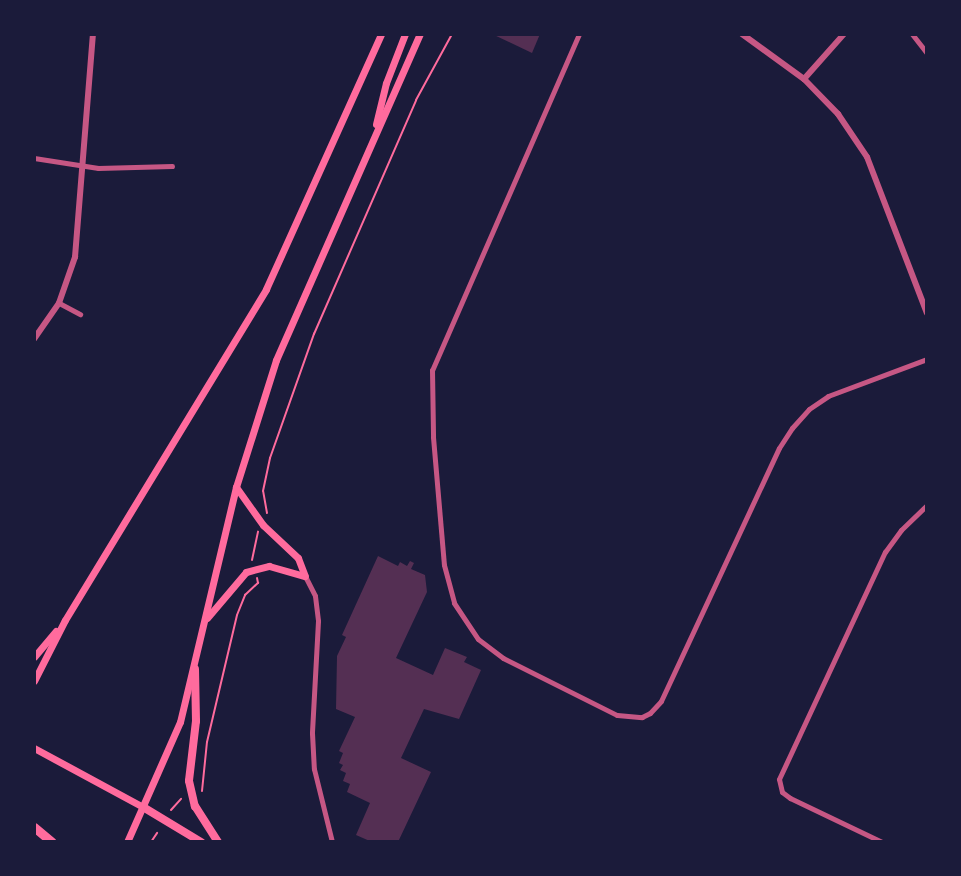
<!DOCTYPE html>
<html>
<head>
<meta charset="utf-8">
<style>
  body { margin:0 }
  #map { position:relative; width:961px; height:876px; overflow:hidden; background:#1b1b3a; font-family:"Space Grotesk",sans-serif }
  div>[style] { position:absolute }
  [style*='--x'] { left:calc(var(--x)*1px); top:calc(var(--y)*1px); width:calc(var(--w)*1px); rotate:calc(var(--a)*1deg) }
  .building>* { inset:0; background:#542f53 }
  .path>* { height:2px; margin:-1px; padding:0 1px; transform-origin:1px; border-radius:1px; background:#ff6b9d }
  .minor>* { height:5px; margin:-2.5px; padding:0 2.5px; transform-origin:2.5px; border-radius:2.5px; background:#c65784 }
  .tertiary>* { height:6px; margin:-3px; padding:0 3px; transform-origin:3px; border-radius:3px; background:#c65784 }
  .secondary>* { height:7px; margin:-3.5px; padding:0 3.5px; transform-origin:3.5px; border-radius:3.5px; background:#ff6b9d }
  .trunk>* { height:8px; margin:-4px; padding:0 4px; transform-origin:4px; border-radius:4px; background:#ff6b9d }
  .motorway>* { height:9px; margin:-4.5px; padding:0 4.5px; transform-origin:4.5px; border-radius:4.5px; background:#ff6b9d }
  span { translate:-50% -50%; white-space:nowrap; text-align:center; line-height:1.15; -webkit-text-stroke:6px #1b1b3a; paint-order:stroke }
  .frame { position:absolute; inset:0; border:36px solid #1b1b3a; pointer-events:none }
</style>
</head>
<body>
<div id="map">
  <div class="building">
    <div style="clip-path:polygon(492px 34px,540px 34px,532px 53px)"></div>
    <div style="clip-path:polygon(378px 556px,398px 566px,400px 562px,407px 566px,410px 561px,414px 563px,411px 569px,425px 575px,427px 592px,396px 658px,433px 675px,445px 648px,467px 657px,464px 662px,481px 670px,459px 719px,424px 709px,401px 758px,431px 772px,398px 842px,372px 842px,356px 835px,370px 803px,347px 792px,350px 784px,343px 781px,346px 773px,340px 770px,343px 765px,339px 763px,343px 753px,339px 751px,355px 717px,336px 709px,337px 656px,346px 637px,342px 635px)"></div>
  </div>
  <div class="path">
    <div style="--x:267;--y:513;--w:22;--a:-100"></div>
    <div style="--x:263;--y:491;--w:34;--a:-78"></div>
    <div style="--x:270;--y:458;--w:132;--a:-70.5"></div>
    <div style="--x:314;--y:334;--w:255;--a:-66.4"></div>
    <div style="--x:416;--y:100;--w:75;--a:-61.4"></div>
    <div style="--x:252;--y:560;--w:29;--a:-78"></div>
    <div style="--x:202;--y:791;--w:49;--a:-84.2"></div>
    <div style="--x:207;--y:742;--w:130;--a:-76.7"></div>
    <div style="--x:237;--y:615;--w:22;--a:-68"></div>
    <div style="--x:245;--y:595;--w:18;--a:-43"></div>
    <div style="--x:258;--y:583;--w:5;--a:-101"></div>
    <div style="--x:171;--y:810;--w:15;--a:-48"></div>
    <div style="--x:151;--y:842;--w:11;--a:-56"></div>
  </div>
  <div class="minor">
    <div style="--x:579;--y:34;--w:367;--a:113.6"></div>
    <div style="--x:432;--y:370;--w:67;--a:89.1"></div>
    <div style="--x:433;--y:437;--w:128;--a:85.1"></div>
    <div style="--x:444;--y:565;--w:39;--a:75"></div>
    <div style="--x:454;--y:603;--w:43;--a:56.3"></div>
    <div style="--x:478;--y:639;--w:31;--a:37"></div>
    <div style="--x:503;--y:658;--w:127;--a:26.6"></div>
    <div style="--x:617;--y:715;--w:25;--a:5"></div>
    <div style="--x:642;--y:717;--w:9;--a:-27"></div>
    <div style="--x:650;--y:713;--w:16;--a:-47"></div>
    <div style="--x:661;--y:701;--w:279;--a:-65"></div>
    <div style="--x:779;--y:448;--w:24;--a:-57"></div>
    <div style="--x:792;--y:428;--w:25;--a:-48"></div>
    <div style="--x:809;--y:409;--w:23;--a:-34"></div>
    <div style="--x:828;--y:396;--w:106;--a:-20.5"></div>
    <div style="--x:912;--y:34;--w:24;--a:52"></div>
    <div style="--x:34;--y:158;--w:65;--a:8.9"></div>
    <div style="--x:98;--y:168;--w:74;--a:-1.5"></div>
    <div style="--x:59;--y:303;--w:24;--a:28"></div>
    <div style="--x:305;--y:576;--w:22;--a:63"></div>
    <div style="--x:315;--y:596;--w:25;--a:83"></div>
    <div style="--x:318;--y:621;--w:112;--a:93.1"></div>
    <div style="--x:312;--y:733;--w:36;--a:87"></div>
    <div style="--x:314;--y:769;--w:75;--a:76.1"></div>
    <div style="--x:882;--y:842;--w:102;--a:-154.4"></div>
    <div style="--x:790;--y:798;--w:10;--a:-143"></div>
    <div style="--x:782;--y:792;--w:13;--a:-103"></div>
    <div style="--x:779;--y:779;--w:251;--a:-65"></div>
    <div style="--x:885;--y:552;--w:27;--a:-54"></div>
    <div style="--x:901;--y:530;--w:36;--a:-44"></div>
  </div>
  <div class="tertiary">
    <div style="--x:742;--y:34;--w:77;--a:36"></div>
    <div style="--x:804;--y:79;--w:49;--a:45.8"></div>
    <div style="--x:838;--y:114;--w:52;--a:56"></div>
    <div style="--x:867;--y:157;--w:167;--a:69"></div>
    <div style="--x:804;--y:79;--w:60;--a:-48.4"></div>
    <div style="--x:34;--y:339;--w:44;--a:-55.2"></div>
    <div style="--x:59;--y:303;--w:49;--a:-70.8"></div>
    <div style="--x:75;--y:257;--w:224;--a:-85.4"></div>
  </div>
  <div class="secondary">
    <div style="--x:376;--y:124;--w:42;--a:-76.3"></div>
    <div style="--x:386;--y:83;--w:53;--a:-68.8"></div>
    <div style="--x:236;--y:487;--w:47;--a:54.6"></div>
    <div style="--x:263;--y:525;--w:48;--a:43.3"></div>
    <div style="--x:298;--y:558;--w:19;--a:69"></div>
    <div style="--x:207;--y:618;--w:60;--a:-49.7"></div>
    <div style="--x:246;--y:572;--w:24;--a:-15"></div>
    <div style="--x:269;--y:566;--w:37;--a:16"></div>
    <div style="--x:34;--y:657;--w:34;--a:-50"></div>
    <div style="--x:34;--y:681;--w:68;--a:-63.1"></div>
    <div style="--x:65;--y:620;--w:387;--a:-58.7"></div>
    <div style="--x:266;--y:289;--w:280;--a:-65.7"></div>
    <div style="--x:34;--y:748;--w:124;--a:28.4"></div>
    <div style="--x:127;--y:842;--w:131;--a:-66.2"></div>
    <div style="--x:180;--y:722;--w:242;--a:-76.6"></div>
    <div style="--x:236;--y:487;--w:133;--a:-72.5"></div>
    <div style="--x:276;--y:360;--w:356;--a:-66.2"></div>
  </div>
  <div class="trunk">
    <div style="--x:195;--y:669;--w:52;--a:88.9"></div>
    <div style="--x:196;--y:721;--w:60;--a:96.7"></div>
    <div style="--x:189;--y:781;--w:26;--a:77"></div>
    <div style="--x:195;--y:806;--w:43;--a:57.4"></div>
    <div style="--x:143;--y:807;--w:68;--a:31.1"></div>
  </div>
  <div class="motorway">
    <div style="--x:34;--y:827;--w:23;--a:40"></div>
  </div>
  <div class="frame"></div>
</div>
</body>
</html>
